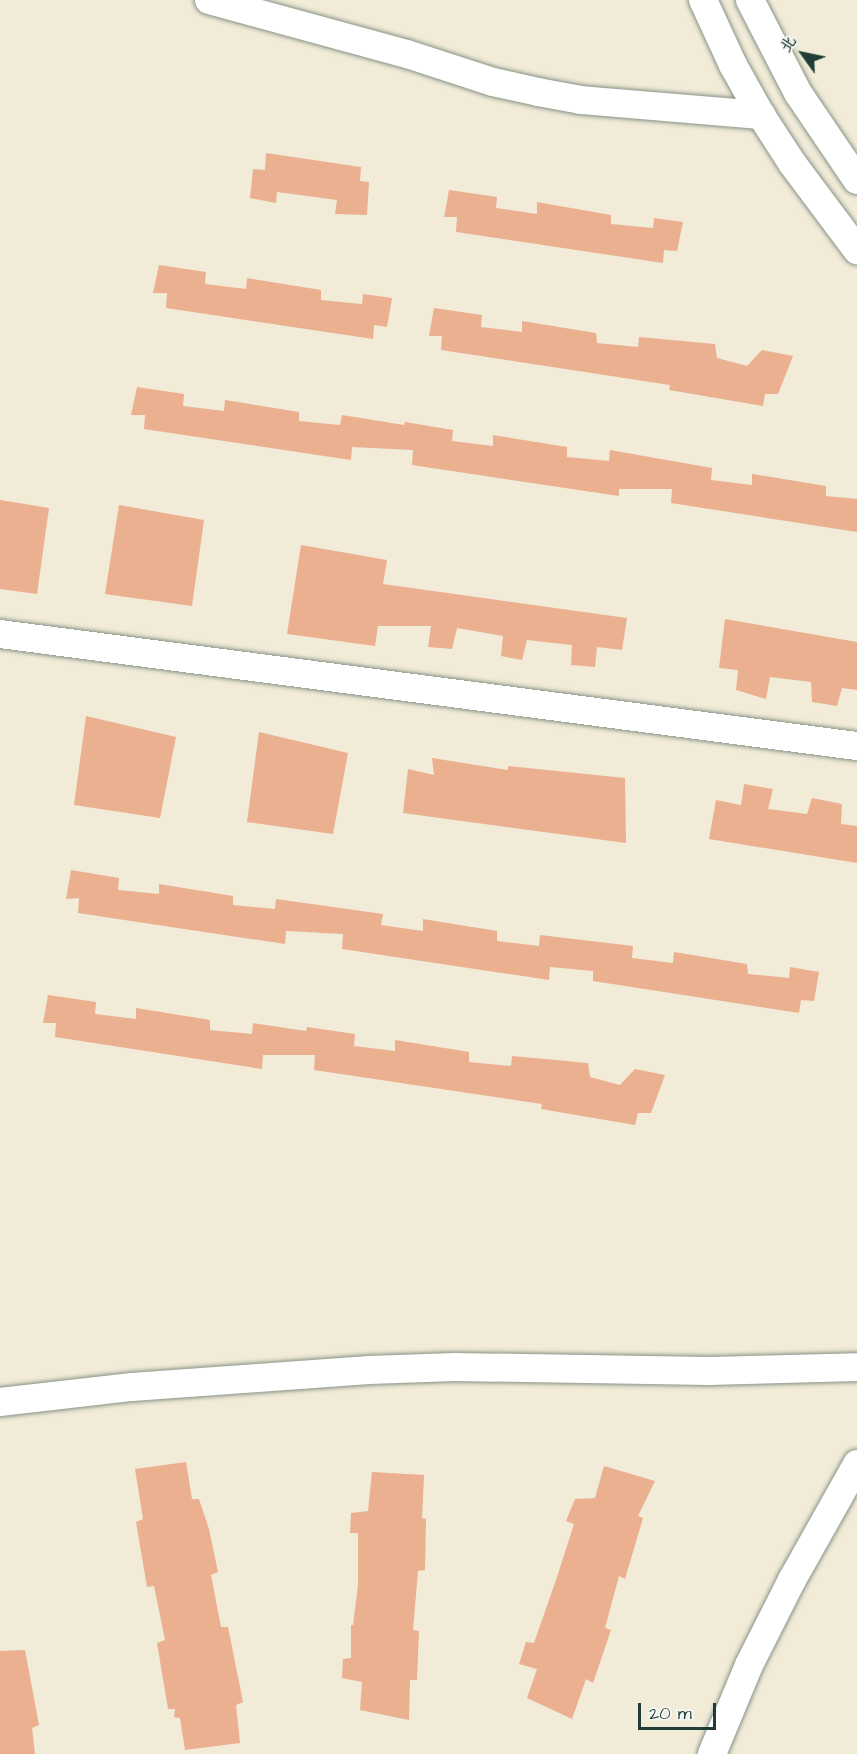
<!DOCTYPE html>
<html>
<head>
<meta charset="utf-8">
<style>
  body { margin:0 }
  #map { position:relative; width:857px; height:1754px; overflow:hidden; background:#f1ebd8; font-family:"Architects Daughter","LXGW WenKai TC",sans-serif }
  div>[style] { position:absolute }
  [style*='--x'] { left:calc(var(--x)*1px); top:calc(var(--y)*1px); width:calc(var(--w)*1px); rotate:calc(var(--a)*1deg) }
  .building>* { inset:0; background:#eab090 }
  .roads { filter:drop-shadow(0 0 2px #889486) drop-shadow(0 0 2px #889486) }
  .minor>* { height:28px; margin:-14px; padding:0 14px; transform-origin:14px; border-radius:14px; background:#fff }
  span { translate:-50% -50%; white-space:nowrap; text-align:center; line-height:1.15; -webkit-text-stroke:4.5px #f6f6f2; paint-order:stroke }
  .north { position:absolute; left:773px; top:24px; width:60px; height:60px; -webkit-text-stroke:4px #f6f6f2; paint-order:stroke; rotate:303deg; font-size:16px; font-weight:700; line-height:24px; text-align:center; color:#1f3d34 }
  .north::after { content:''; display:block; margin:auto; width:21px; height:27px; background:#1f3d34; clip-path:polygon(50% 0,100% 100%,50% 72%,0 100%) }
  .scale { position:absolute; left:638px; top:1703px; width:78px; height:27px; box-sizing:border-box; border:3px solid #1f3d34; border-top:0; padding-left:8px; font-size:18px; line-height:21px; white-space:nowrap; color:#1f3d34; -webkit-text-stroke:4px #f6f6f2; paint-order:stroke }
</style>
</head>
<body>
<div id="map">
  <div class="building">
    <div style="clip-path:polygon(266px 153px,361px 167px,360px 181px,369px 182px,367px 215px,335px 214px,337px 200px,277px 192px,276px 203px,250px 198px,253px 169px,265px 170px)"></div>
    <div style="clip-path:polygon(449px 190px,497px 197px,496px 208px,537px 214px,537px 202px,611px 215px,611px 224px,653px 228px,654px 218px,683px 222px,677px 251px,664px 250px,663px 263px,456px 232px,457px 217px,444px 217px)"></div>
    <div style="clip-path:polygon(159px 265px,206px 272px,205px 284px,246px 289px,247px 278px,321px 290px,321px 300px,362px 304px,363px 294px,392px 298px,387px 327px,374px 325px,373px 339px,166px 308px,167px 293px,153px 293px)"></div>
    <div style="clip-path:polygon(434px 308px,482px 315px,481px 327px,522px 332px,522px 321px,596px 333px,597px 343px,638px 347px,639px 337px,715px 344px,717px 358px,747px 366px,762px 350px,793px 356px,778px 394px,765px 394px,763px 406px,669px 390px,670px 385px,441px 350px,442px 336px,429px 336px)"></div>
    <div style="clip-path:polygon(137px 387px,184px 394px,183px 406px,224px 411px,225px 400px,299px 412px,299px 421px,340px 425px,342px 415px,404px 425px,405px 422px,453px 430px,452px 441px,493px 446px,493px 435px,567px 447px,567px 457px,609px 461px,610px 450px,712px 468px,711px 480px,752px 485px,752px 474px,826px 486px,826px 496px,857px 499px,857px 532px,671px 503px,672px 489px,619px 489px,619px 496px,412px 465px,413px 450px,352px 447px,351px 460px,144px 429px,145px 415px,131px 415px)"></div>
    <div style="clip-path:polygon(0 500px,49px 508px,37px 594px,0 589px)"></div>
    <div style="clip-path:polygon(119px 505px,204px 520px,192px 606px,105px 594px)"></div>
    <div style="clip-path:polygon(301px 545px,387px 560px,383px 584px,627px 618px,622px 650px,597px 647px,595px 667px,571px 665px,572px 645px,527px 640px,522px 660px,501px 656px,503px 636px,457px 628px,452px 649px,428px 647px,431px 626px,378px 626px,375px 646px,287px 634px)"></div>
    <div style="clip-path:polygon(725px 619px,857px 642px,857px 690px,842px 688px,837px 706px,812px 702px,811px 682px,770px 677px,766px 699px,736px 690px,738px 670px,719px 668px)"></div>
    <div style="clip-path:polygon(86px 716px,176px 737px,160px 818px,74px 805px)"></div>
    <div style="clip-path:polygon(259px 732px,348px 753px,333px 834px,247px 822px)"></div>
    <div style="clip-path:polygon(432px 758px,508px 770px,508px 766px,625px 778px,626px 843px,403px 813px,408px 769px,434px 775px)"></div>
    <div style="clip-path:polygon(744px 784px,773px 789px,768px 809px,807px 814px,812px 798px,842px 804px,841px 824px,857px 826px,857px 863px,709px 839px,716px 800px,741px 805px)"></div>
    <div style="clip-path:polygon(71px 870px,119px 878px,118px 890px,159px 894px,159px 884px,233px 896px,233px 905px,275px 909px,276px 899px,383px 914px,381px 925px,423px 931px,423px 919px,497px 931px,497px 941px,539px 946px,540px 935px,633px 946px,632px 958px,673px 963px,674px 952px,747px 964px,748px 974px,789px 978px,790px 967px,819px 972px,814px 1001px,801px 1000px,799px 1013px,593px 981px,593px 971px,550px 967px,549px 980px,342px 949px,343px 934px,286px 931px,285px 944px,78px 913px,79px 898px,66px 899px)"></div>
    <div style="clip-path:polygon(48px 995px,96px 1002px,95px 1014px,136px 1019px,136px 1008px,210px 1020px,210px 1030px,252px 1034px,253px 1023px,306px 1031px,307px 1027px,355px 1034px,354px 1046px,395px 1051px,395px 1040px,469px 1052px,469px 1062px,511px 1066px,512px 1056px,588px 1063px,590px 1077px,620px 1085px,635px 1069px,665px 1075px,651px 1113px,638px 1113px,635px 1125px,541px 1109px,542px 1104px,314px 1070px,315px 1055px,263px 1055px,262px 1069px,55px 1037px,56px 1023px,43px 1023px)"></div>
    <div style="clip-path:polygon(186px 1462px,192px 1499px,199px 1499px,209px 1529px,218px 1572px,211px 1575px,221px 1627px,228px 1627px,243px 1702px,236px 1705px,240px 1743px,185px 1750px,180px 1718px,174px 1717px,175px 1709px,168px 1709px,157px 1643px,165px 1640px,154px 1586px,147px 1587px,136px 1522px,143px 1519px,135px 1469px)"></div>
    <div style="clip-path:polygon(604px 1466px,655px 1481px,638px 1516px,643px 1518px,625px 1579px,619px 1576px,605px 1628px,611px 1630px,593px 1683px,586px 1679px,572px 1719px,527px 1698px,537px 1669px,519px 1664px,526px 1642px,534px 1643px,557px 1577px,574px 1524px,566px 1521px,575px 1499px,595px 1498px)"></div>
    <div style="clip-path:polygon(372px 1472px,424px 1475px,422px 1518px,426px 1519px,425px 1570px,418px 1571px,413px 1630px,419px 1631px,417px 1680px,410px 1680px,409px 1720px,360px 1710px,362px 1682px,342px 1678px,343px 1659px,351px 1658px,351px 1625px,353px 1625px,358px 1585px,358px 1533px,350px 1533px,351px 1513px,368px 1511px)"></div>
    <div style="clip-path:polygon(25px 1650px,39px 1725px,32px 1728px,35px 1754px,0 1754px,0 1651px)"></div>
  </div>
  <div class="roads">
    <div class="minor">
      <div style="--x:209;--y:0;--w:205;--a:15.3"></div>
      <div style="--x:407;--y:54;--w:90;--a:18"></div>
      <div style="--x:493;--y:82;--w:46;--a:12.5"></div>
      <div style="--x:538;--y:92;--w:44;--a:10.5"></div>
      <div style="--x:581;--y:100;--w:181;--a:4.8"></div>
      <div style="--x:703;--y:0;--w:72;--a:65.2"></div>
      <div style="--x:733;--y:65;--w:57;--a:60.8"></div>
      <div style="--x:761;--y:115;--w:57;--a:57.1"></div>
      <div style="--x:792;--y:163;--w:109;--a:53.2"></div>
      <div style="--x:750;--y:0;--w:105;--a:62.7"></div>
      <div style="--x:798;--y:93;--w:105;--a:55.9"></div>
      <div style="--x:0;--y:634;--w:864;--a:7.45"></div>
      <div style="--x:0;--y:1402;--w:133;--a:-6.5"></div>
      <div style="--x:132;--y:1387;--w:238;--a:-4.1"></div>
      <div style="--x:369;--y:1370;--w:86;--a:-2"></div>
      <div style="--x:455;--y:1367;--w:254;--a:0.9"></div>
      <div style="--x:709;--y:1371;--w:148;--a:-1.5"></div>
      <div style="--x:712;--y:1754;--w:96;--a:-67.4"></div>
      <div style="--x:749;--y:1665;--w:95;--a:-63.2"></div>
      <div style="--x:792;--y:1580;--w:133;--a:-60.7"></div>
    </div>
  </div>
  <div class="north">北</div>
  <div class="scale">20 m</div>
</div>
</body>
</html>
